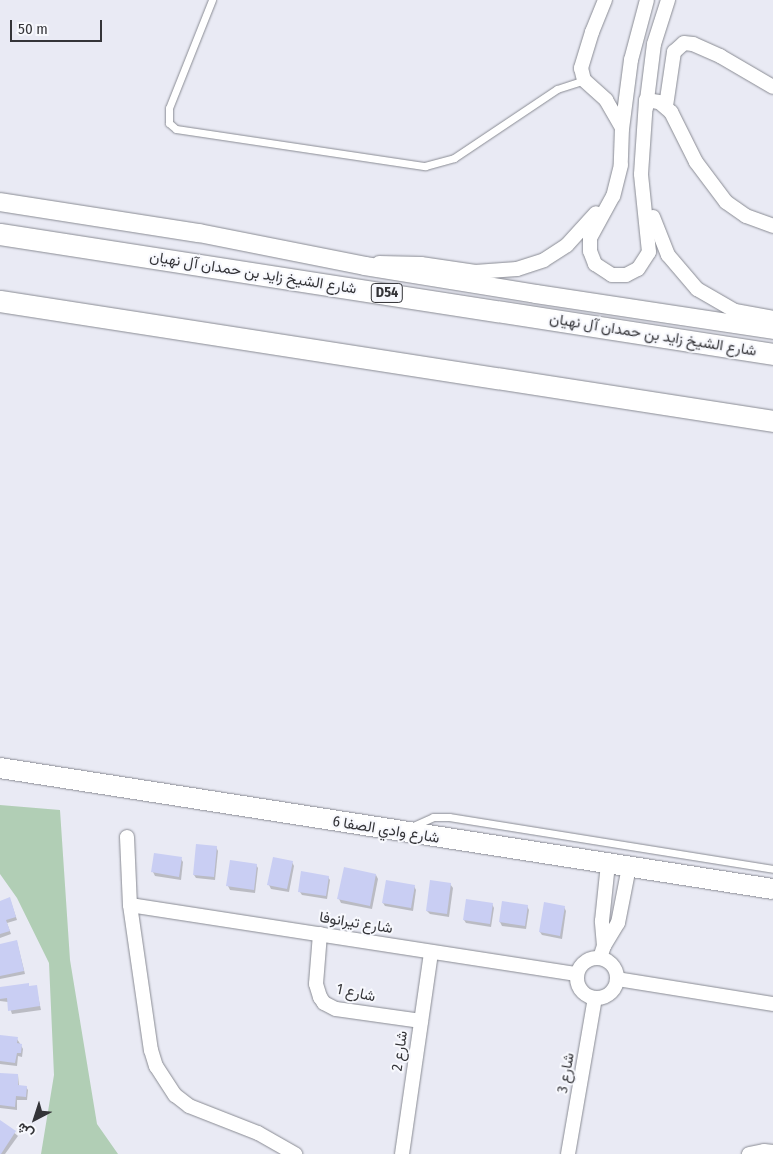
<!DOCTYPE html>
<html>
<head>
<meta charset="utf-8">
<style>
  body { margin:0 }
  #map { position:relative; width:773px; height:1154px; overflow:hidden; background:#e9eaf4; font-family:"Fira Sans Condensed",Vazirmatn,sans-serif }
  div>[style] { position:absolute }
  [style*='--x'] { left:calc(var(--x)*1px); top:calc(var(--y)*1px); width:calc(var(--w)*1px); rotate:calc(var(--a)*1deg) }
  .green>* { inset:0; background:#b1ceb5 }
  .shadow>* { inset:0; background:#0003 }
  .building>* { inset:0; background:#c9cef3 }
  .roads { filter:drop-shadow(0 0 1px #898b93) drop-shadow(0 0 1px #898b93) }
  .service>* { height:7px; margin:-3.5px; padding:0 3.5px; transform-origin:3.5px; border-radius:3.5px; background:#fff }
  .minor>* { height:14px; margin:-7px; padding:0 7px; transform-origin:7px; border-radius:7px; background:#fff }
  .minor>.ring { margin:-7px; padding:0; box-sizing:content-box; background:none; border:14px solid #fff; border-radius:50% }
  .tertiary>* { height:18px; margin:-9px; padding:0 9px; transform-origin:9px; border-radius:9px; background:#fff }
  .secondary>* { height:20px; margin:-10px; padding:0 10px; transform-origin:10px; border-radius:10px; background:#fff }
  .primary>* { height:21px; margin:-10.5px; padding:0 10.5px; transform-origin:10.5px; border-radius:10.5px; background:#fff }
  span { translate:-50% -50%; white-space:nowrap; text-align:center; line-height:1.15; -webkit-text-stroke:4px #f7f8fd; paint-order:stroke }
  .shield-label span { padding:1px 4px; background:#f7f8fd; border:1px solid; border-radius:4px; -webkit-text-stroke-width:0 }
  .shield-label { font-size:14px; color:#343438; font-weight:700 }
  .street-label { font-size:15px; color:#343438 }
  .north { position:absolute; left:10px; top:1094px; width:50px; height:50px; -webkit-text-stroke:4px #f7f8fd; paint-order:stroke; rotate:220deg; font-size:14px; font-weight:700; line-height:20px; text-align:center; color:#343438 }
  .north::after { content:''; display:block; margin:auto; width:18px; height:22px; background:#343438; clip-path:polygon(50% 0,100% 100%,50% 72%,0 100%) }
  .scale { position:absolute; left:10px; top:20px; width:92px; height:22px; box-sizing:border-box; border:2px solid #343438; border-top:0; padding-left:6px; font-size:15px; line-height:18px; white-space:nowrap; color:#343438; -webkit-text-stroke:4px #f7f8fd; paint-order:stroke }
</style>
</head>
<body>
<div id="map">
  <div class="green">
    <div style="clip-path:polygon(0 805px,60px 810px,70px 960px,97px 1124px,118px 1154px,41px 1154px,54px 1075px,49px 963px,17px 898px,0 874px)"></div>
  </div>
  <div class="shadow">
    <div style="clip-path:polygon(216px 847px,218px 851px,215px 880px,196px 878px,194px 875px)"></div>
    <div style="clip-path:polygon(181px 859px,183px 862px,181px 880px,155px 876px,153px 872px)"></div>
    <div style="clip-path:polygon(292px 862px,294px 866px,289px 892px,271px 889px,269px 885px)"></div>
    <div style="clip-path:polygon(256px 865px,258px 868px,255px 893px,230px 890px,228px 886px)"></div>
    <div style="clip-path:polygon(376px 875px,378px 879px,372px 909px,341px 903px,339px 899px)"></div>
    <div style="clip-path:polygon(328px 877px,330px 880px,327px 899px,302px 895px,300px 892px)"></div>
    <div style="clip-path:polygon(450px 884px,453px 888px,449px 917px,430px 914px,427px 911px)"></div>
    <div style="clip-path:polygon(414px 886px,416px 890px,413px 911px,385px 906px,383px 903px)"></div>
    <div style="clip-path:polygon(0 902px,11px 902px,17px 920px,7px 923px,11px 934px,0 938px)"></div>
    <div style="clip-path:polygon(492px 904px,494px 908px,491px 927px,466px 923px,464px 920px)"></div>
    <div style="clip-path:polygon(527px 906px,529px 910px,526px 929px,502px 926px,500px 922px)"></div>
    <div style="clip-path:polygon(564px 907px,566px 911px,562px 939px,542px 935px,540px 932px)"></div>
    <div style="clip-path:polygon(17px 942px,25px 974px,0 979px,0 949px)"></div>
    <div style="clip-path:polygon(36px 987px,41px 1010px,12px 1014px,8px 1002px,0 1001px,0 989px)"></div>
    <div style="clip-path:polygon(0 1037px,17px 1039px,19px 1042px,23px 1049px,22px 1057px,18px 1056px,17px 1066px,0 1064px)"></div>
    <div style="clip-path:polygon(0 1074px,18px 1075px,19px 1086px,26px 1087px,28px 1090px,27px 1100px,17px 1100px,17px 1110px,0 1108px)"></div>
    <div style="clip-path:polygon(0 1121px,18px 1136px,5px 1154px,0 1154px)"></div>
  </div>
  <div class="building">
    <div style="clip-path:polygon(196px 844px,217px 846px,214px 877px,193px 875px)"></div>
    <div style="clip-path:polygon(154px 853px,182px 857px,179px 877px,151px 872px)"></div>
    <div style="clip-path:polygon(273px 857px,293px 861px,287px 889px,267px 885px)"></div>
    <div style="clip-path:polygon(230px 860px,257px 864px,254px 890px,226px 886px)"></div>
    <div style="clip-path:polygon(344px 867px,376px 874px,370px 906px,337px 899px)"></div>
    <div style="clip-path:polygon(301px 871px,329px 876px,326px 896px,298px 892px)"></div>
    <div style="clip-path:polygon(386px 880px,415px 885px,411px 908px,382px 903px)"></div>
    <div style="clip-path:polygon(430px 880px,451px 883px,447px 914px,426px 911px)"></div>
    <div style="clip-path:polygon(10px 897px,16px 917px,6px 920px,10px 931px,0 934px,0 901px)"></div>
    <div style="clip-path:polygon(466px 899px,493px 903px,490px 924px,463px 920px)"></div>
    <div style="clip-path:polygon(502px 901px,528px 905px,525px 926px,499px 922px)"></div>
    <div style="clip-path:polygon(544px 902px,565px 906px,560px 936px,539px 932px)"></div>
    <div style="clip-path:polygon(17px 940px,24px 971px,0 976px,0 944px)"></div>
    <div style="clip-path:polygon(29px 983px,29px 986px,37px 985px,40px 1006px,8px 1011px,7px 998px,0 999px,0 987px)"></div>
    <div style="clip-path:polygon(0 1035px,18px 1037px,17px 1043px,22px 1044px,21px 1053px,17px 1053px,15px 1063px,0 1061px)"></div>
    <div style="clip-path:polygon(0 1073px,18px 1074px,18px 1085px,27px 1086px,26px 1097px,16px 1096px,15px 1107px,0 1105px)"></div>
    <div style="clip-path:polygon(0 1120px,16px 1131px,1px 1154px,0 1154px)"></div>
  </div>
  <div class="roads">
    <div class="service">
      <div style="--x:212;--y:0;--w:116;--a:111.7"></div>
      <div style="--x:169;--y:108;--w:15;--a:90"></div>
      <div style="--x:169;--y:123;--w:9;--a:41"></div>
      <div style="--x:176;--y:129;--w:252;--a:8.5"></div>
      <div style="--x:425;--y:166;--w:30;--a:-15"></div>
      <div style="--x:454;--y:158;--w:124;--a:-33.8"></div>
      <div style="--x:557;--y:89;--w:28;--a:-18"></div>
      <div style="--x:411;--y:827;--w:24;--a:-24"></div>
      <div style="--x:433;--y:817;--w:16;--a:0"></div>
      <div style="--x:449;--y:817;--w:328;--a:9.1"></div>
    </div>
    <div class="minor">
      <div style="--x:605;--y:0;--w:35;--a:112"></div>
      <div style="--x:592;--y:32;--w:38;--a:107"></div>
      <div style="--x:581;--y:68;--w:12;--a:76"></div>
      <div style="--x:584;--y:80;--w:30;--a:42"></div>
      <div style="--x:606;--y:100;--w:32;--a:60"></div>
      <div style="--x:622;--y:128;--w:37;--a:92"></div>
      <div style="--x:621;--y:165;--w:32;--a:104"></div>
      <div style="--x:613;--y:196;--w:48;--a:118.7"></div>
      <div style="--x:590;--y:238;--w:13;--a:90"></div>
      <div style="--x:590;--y:251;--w:14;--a:69"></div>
      <div style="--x:595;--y:264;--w:20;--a:33"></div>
      <div style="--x:612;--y:275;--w:14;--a:0"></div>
      <div style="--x:626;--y:275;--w:13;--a:-27"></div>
      <div style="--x:638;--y:269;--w:20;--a:-57"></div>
      <div style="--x:649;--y:252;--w:78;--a:-95.9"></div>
      <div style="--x:641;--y:174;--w:74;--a:-86.1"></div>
      <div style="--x:646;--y:100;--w:13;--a:9"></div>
      <div style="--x:659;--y:102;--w:16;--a:40"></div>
      <div style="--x:671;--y:112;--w:56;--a:63.4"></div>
      <div style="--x:696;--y:162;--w:50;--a:53.1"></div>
      <div style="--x:726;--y:202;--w:24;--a:35"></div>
      <div style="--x:746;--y:216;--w:29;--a:20"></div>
      <div style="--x:666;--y:106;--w:55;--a:-81.6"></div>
      <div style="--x:674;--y:52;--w:13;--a:-42"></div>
      <div style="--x:684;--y:43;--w:9;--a:6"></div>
      <div style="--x:693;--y:44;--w:30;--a:24"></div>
      <div style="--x:720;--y:56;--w:61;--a:30.3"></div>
      <div style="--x:646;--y:108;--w:64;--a:-82.9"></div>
      <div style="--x:654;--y:44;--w:46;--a:-72.3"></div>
      <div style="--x:622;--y:129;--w:70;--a:-82.6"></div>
      <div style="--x:631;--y:60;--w:62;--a:-75.1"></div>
      <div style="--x:653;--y:217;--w:41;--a:68.5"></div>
      <div style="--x:668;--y:255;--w:45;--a:49.5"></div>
      <div style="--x:697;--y:289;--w:44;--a:30.1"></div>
      <div style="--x:735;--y:311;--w:39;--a:10"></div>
      <div style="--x:379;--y:263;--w:42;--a:1.4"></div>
      <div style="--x:421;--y:264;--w:55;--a:8.4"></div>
      <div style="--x:475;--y:272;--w:42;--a:-4.1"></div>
      <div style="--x:517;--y:269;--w:28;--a:-18"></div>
      <div style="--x:544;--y:260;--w:27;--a:-33"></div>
      <div style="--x:567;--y:245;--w:43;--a:-47.8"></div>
      <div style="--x:127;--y:837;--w:68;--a:87.5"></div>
      <div style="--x:130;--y:905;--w:147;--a:81.8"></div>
      <div style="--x:151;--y:1050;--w:17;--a:73"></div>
      <div style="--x:156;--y:1066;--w:35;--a:57"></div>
      <div style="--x:175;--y:1095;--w:18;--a:38"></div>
      <div style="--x:189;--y:1106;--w:74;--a:21.4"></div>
      <div style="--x:258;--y:1133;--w:43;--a:29.6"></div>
      <div style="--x:130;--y:905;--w:452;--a:8.8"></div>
      <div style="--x:320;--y:934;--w:50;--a:94.6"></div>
      <div style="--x:316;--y:984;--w:14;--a:73"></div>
      <div style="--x:320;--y:997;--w:7;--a:56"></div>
      <div style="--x:324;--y:1003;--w:13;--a:27"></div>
      <div style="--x:336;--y:1009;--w:86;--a:8"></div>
      <div style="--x:604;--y:946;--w:25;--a:-95"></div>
      <div style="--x:602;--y:921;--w:57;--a:-84"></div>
      <div class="ring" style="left:577px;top:958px;width:26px;height:26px"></div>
      <div style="--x:600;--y:958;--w:13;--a:-72"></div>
      <div style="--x:604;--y:946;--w:27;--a:-59"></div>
      <div style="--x:618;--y:923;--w:57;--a:-78.9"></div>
      <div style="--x:617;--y:979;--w:158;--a:9.1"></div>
      <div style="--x:402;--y:1154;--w:204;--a:-81.8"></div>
      <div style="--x:568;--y:1154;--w:158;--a:-80.2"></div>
      <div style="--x:749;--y:1154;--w:15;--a:-11"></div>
      <div style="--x:764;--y:1151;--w:9;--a:6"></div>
    </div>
    <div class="tertiary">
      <div style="--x:0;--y:202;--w:201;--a:8.9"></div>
      <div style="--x:199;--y:233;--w:169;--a:11.2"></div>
      <div style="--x:365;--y:266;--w:173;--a:9.3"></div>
      <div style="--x:536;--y:294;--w:240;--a:8.6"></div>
    </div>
    <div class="secondary">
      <div style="--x:0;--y:768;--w:782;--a:8.9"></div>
    </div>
    <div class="primary">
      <div style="--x:0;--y:234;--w:782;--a:8.82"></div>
      <div style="--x:0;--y:301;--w:782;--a:8.82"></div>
    </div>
  </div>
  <div class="shield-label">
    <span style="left:387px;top:293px">D54</span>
  </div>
  <div class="street-label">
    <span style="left:253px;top:273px;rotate:9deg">شارع الشيخ زايد بن حمدان آل نهيان</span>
    <span style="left:653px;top:335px;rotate:9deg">شارع الشيخ زايد بن حمدان آل نهيان</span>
    <span style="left:386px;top:830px;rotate:9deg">شارع وادي الصفا 6</span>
    <span style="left:356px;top:923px;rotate:9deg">شارع تيرانوفا</span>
    <span style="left:356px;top:993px;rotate:12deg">شارع 1</span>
    <span style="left:400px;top:1051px;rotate:-82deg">شارع 2</span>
    <span style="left:566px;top:1073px;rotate:-80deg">شارع 3</span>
  </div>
  <div class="north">ش</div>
  <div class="scale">50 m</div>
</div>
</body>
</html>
